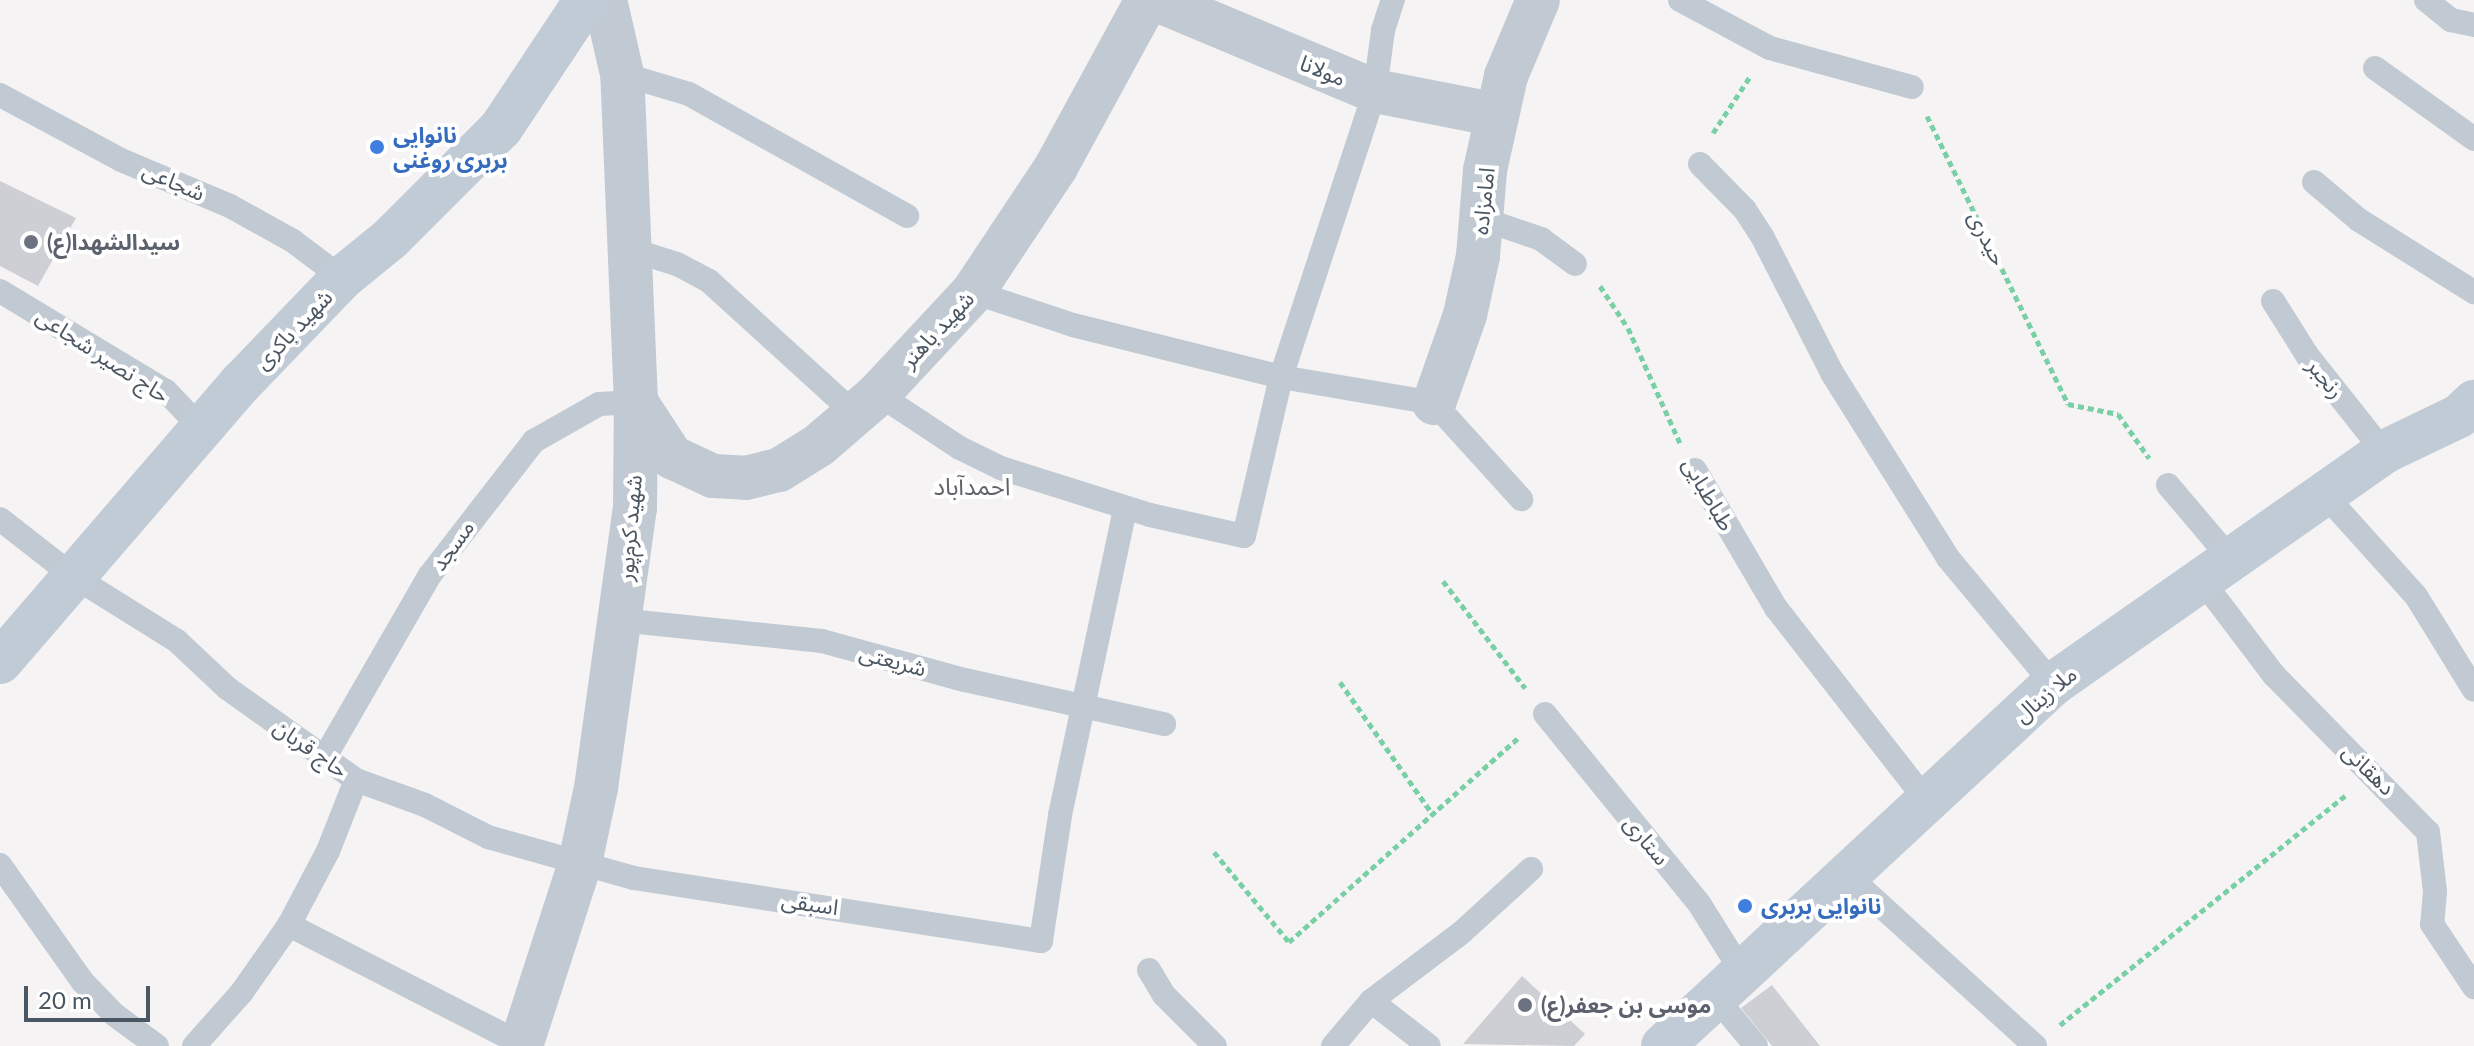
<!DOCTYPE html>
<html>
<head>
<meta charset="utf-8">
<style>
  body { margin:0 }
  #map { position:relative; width:2474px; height:1046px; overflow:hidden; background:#f5f3f3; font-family:Lato,"Noto Sans Arabic",sans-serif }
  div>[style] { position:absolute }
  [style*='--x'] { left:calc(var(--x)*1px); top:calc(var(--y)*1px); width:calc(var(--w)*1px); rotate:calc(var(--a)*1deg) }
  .building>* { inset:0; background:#cdcfd5 }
  .path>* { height:5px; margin-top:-2.5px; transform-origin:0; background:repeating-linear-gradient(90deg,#7ad0a6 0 6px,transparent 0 10px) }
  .lane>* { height:24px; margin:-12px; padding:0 12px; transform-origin:12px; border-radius:12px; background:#c1cad2 }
  .street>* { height:44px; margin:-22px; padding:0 22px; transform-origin:22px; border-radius:22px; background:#c1cad2 }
  .secondary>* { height:44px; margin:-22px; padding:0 22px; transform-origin:22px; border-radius:22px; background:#c1cbd6 }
  .dots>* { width:22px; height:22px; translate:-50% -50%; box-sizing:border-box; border:4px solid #fff; border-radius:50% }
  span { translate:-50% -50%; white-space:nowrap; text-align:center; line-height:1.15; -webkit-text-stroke:8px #fff; paint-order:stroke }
  .street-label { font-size:22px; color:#4a5661 }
  .shop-label { font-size:22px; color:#366cbe; font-weight:700 }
  .left { translate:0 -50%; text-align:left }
  .worship-label { font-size:22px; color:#5b616d; font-weight:700 }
  .neighbourhood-label { font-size:24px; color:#5f6368 }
  .scale { position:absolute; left:24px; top:986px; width:126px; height:36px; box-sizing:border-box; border:4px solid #4a5661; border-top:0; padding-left:10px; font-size:24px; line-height:28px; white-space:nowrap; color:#4a5661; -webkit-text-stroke:6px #fff; paint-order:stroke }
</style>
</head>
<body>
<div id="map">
  <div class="building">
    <div style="clip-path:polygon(0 181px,76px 218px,38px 286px,0 266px)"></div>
    <div style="clip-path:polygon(1522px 976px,1585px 1034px,1574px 1046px,1463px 1044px)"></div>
    <div style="clip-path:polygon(1772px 985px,1820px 1046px,1772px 1046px,1741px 1008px)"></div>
  </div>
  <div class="path">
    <div style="--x:1927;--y:116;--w:321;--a:63.9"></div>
    <div style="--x:2068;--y:404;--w:51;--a:11.3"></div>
    <div style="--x:2118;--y:414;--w:54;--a:54.8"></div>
    <div style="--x:1713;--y:133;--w:69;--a:-56.8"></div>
    <div style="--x:1600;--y:286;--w:50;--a:56.3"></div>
    <div style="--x:1628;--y:328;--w:126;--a:65.7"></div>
    <div style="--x:1443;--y:581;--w:135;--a:52.5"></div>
    <div style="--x:1340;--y:682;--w:159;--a:55"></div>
    <div style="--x:1214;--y:852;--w:117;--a:50.2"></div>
    <div style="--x:1289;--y:942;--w:310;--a:-41.7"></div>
    <div style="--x:2060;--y:1025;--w:366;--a:-38.8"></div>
  </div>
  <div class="lane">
    <div style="--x:1680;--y:0;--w:102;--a:28.1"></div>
    <div style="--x:1770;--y:48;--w:147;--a:15.4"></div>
    <div style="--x:2426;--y:0;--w:32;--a:39"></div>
    <div style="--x:2451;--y:20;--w:24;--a:12"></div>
    <div style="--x:2375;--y:68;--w:122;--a:35.6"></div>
    <div style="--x:622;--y:74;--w:70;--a:16.6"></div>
    <div style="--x:689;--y:94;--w:250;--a:29.2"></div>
    <div style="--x:0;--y:95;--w:137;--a:28.2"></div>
    <div style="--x:121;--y:160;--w:118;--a:22.9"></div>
    <div style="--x:230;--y:206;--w:72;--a:29.1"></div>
    <div style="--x:293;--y:241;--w:61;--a:37.1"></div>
    <div style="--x:1700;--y:164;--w:64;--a:45.6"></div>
    <div style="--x:1745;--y:210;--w:31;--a:57"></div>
    <div style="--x:1762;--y:236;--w:154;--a:62.9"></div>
    <div style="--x:1832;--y:373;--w:218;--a:57.9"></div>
    <div style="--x:1948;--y:558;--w:164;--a:50.2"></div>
    <div style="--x:2314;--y:182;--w:59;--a:40.2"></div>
    <div style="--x:2359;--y:220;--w:136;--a:32.1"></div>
    <div style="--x:1480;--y:218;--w:65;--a:19"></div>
    <div style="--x:1541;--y:239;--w:42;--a:36.3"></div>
    <div style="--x:629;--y:249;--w:50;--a:17.4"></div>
    <div style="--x:677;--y:264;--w:36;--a:28"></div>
    <div style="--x:709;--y:281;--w:197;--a:42.3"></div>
    <div style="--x:0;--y:291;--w:194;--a:31.1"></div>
    <div style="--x:166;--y:391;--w:50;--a:46.6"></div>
    <div style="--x:973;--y:292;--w:105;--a:18.3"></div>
    <div style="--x:1073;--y:325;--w:214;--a:14"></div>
    <div style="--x:1281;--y:377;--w:155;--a:9.6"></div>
    <div style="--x:1434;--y:403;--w:130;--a:47.8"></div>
    <div style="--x:2273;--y:301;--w:64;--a:57.8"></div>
    <div style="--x:2307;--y:355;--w:124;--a:51.6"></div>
    <div style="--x:878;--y:394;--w:98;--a:33.4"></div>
    <div style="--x:960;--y:448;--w:46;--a:26"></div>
    <div style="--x:1001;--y:468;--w:156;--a:17.5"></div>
    <div style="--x:1150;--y:515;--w:96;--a:12.6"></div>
    <div style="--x:1244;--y:536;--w:163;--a:-76.9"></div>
    <div style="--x:1281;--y:377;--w:301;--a:-71.8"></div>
    <div style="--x:1375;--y:91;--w:62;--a:-82.5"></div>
    <div style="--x:1383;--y:30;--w:32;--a:-72"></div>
    <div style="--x:1695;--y:470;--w:160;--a:59.6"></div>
    <div style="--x:1776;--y:608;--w:244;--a:52"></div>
    <div style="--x:2168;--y:485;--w:96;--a:49.7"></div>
    <div style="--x:2325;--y:495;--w:136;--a:48"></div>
    <div style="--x:2416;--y:596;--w:110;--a:58.3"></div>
    <div style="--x:0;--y:519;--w:93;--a:38"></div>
    <div style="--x:73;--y:576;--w:123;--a:32"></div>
    <div style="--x:177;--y:641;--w:69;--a:43.2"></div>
    <div style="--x:227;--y:688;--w:158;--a:35.5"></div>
    <div style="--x:356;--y:780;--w:73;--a:19.9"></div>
    <div style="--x:425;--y:805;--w:71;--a:26.9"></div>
    <div style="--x:488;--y:837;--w:152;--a:15.7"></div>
    <div style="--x:634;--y:878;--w:412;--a:8.8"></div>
    <div style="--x:1041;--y:941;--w:127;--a:-81.4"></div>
    <div style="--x:1060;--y:815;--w:314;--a:-78"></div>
    <div style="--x:2201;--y:579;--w:121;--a:52.8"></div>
    <div style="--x:2274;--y:675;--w:220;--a:45.6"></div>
    <div style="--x:2428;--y:832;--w:60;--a:83.3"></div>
    <div style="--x:2435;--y:892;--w:32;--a:95"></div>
    <div style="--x:2432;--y:924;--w:76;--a:56.3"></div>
    <div style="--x:619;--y:620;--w:204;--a:5.9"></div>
    <div style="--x:822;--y:641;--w:148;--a:15.3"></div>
    <div style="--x:965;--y:680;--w:204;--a:12.5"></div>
    <div style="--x:1545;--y:714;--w:246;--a:50.9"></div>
    <div style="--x:1700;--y:905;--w:79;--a:57.9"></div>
    <div style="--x:326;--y:755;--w:208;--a:-60"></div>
    <div style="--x:430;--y:575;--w:170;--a:-52.2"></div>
    <div style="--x:534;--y:441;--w:75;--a:-29.6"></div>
    <div style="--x:599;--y:404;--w:37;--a:-3"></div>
    <div style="--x:0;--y:865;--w:142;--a:54.7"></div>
    <div style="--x:82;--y:981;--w:47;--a:45.9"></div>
    <div style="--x:115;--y:1015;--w:52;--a:36.4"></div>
    <div style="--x:1845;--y:873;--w:257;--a:42.3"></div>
    <div style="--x:289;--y:925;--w:262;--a:27.1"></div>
    <div style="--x:1149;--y:970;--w:29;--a:59"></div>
    <div style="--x:1164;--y:995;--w:72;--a:45"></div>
    <div style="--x:1717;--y:999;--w:61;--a:50.3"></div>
    <div style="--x:1371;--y:1001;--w:73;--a:37.8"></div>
    <div style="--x:194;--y:1046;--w:72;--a:-48.4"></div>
    <div style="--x:242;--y:992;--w:82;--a:-55"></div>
    <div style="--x:289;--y:925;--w:84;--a:-62.2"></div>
    <div style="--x:328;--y:851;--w:76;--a:-68.5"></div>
    <div style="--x:1333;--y:1046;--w:59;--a:-49.8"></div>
    <div style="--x:1371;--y:1001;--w:113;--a:-37.1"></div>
    <div style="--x:1461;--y:933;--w:95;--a:-42.4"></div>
  </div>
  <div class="street">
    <div style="--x:1157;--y:0;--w:236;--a:22.7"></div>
    <div style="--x:1375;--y:91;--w:124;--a:11.1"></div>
    <div style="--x:636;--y:402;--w:66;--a:56.8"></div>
    <div style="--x:672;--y:457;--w:45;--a:24.9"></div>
    <div style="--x:713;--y:476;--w:33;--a:3"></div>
    <div style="--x:746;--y:478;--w:34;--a:-14"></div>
    <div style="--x:779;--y:470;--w:47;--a:-32"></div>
    <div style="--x:819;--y:445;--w:78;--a:-40.8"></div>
    <div style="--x:878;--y:394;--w:139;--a:-47"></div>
    <div style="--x:973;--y:292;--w:150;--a:-56.4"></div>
    <div style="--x:1056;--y:167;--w:190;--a:-61.4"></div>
    <div style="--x:1434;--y:403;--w:93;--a:-70.6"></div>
    <div style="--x:1465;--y:315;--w:60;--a:-77.6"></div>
    <div style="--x:1478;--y:256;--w:86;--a:-85.3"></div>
    <div style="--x:1485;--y:170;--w:96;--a:-77.4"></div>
    <div style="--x:1506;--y:76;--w:82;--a:-67.2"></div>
    <div style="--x:521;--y:1046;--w:192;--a:-72.1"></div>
    <div style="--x:580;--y:863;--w:77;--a:-78"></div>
    <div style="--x:596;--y:788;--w:283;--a:-82.1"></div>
    <div style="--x:635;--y:508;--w:106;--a:-89.5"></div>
    <div style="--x:636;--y:402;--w:328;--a:-92.4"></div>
    <div style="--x:622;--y:74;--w:76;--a:-102.9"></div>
  </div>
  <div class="secondary">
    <div style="--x:0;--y:662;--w:370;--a:-49.2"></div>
    <div style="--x:242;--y:382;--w:144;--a:-46.1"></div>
    <div style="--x:342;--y:278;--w:63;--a:-39.2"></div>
    <div style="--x:391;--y:238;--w:156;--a:-45"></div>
    <div style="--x:501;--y:128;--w:154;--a:-56.4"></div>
    <div style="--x:1663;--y:1046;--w:532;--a:-42.87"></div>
    <div style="--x:2053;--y:684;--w:404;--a:-35"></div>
    <div style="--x:2384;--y:452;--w:83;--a:-25.6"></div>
    <div style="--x:2459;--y:416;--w:21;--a:-43"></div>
  </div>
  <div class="dots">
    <div style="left:377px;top:147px;background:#3f7fe0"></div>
    <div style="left:31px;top:242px;background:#6b7280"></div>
    <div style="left:1745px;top:906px;background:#3f7fe0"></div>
    <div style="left:1525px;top:1005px;background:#6b7280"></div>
  </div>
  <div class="street-label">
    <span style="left:1323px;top:70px;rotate:22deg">مولانا</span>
    <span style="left:174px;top:181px;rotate:23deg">شجاعی</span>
    <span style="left:1483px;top:201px;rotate:-84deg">امامزاده</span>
    <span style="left:1988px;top:238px;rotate:63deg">حیدری</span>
    <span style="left:293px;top:329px;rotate:-46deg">شهید باکری</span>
    <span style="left:937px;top:329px;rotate:-47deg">شهید باهنر</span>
    <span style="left:103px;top:355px;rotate:33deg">حاج نصیر شجاعی</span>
    <span style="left:2326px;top:378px;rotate:51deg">رنجبر</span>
    <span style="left:1709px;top:494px;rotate:60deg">طباطبایی</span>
    <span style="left:629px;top:528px;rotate:-85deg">شهید کرم‌پور</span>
    <span style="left:452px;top:545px;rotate:-54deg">مسجد</span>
    <span style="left:893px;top:660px;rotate:15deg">شریعتی</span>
    <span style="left:2045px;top:694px;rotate:-40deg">ملا زینال</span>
    <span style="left:311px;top:748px;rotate:35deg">حاج قربان</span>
    <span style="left:2369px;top:769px;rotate:44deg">دهقانی</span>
    <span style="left:1647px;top:840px;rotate:50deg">ستاری</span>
    <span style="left:810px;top:903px;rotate:8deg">اسبقی</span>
  </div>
  <div class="shop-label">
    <span class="left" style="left:393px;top:147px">نانوایی<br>بربری روغنی</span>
    <span class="left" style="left:1761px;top:906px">نانوایی بربری</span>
  </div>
  <div class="worship-label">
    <span class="left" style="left:47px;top:242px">سیدالشهدا(ع)</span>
    <span class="left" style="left:1541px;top:1005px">موسی بن جعفر(ع)</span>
  </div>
  <div class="neighbourhood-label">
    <span style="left:972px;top:486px">احمدآباد</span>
  </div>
  <div class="scale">20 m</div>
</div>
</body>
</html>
